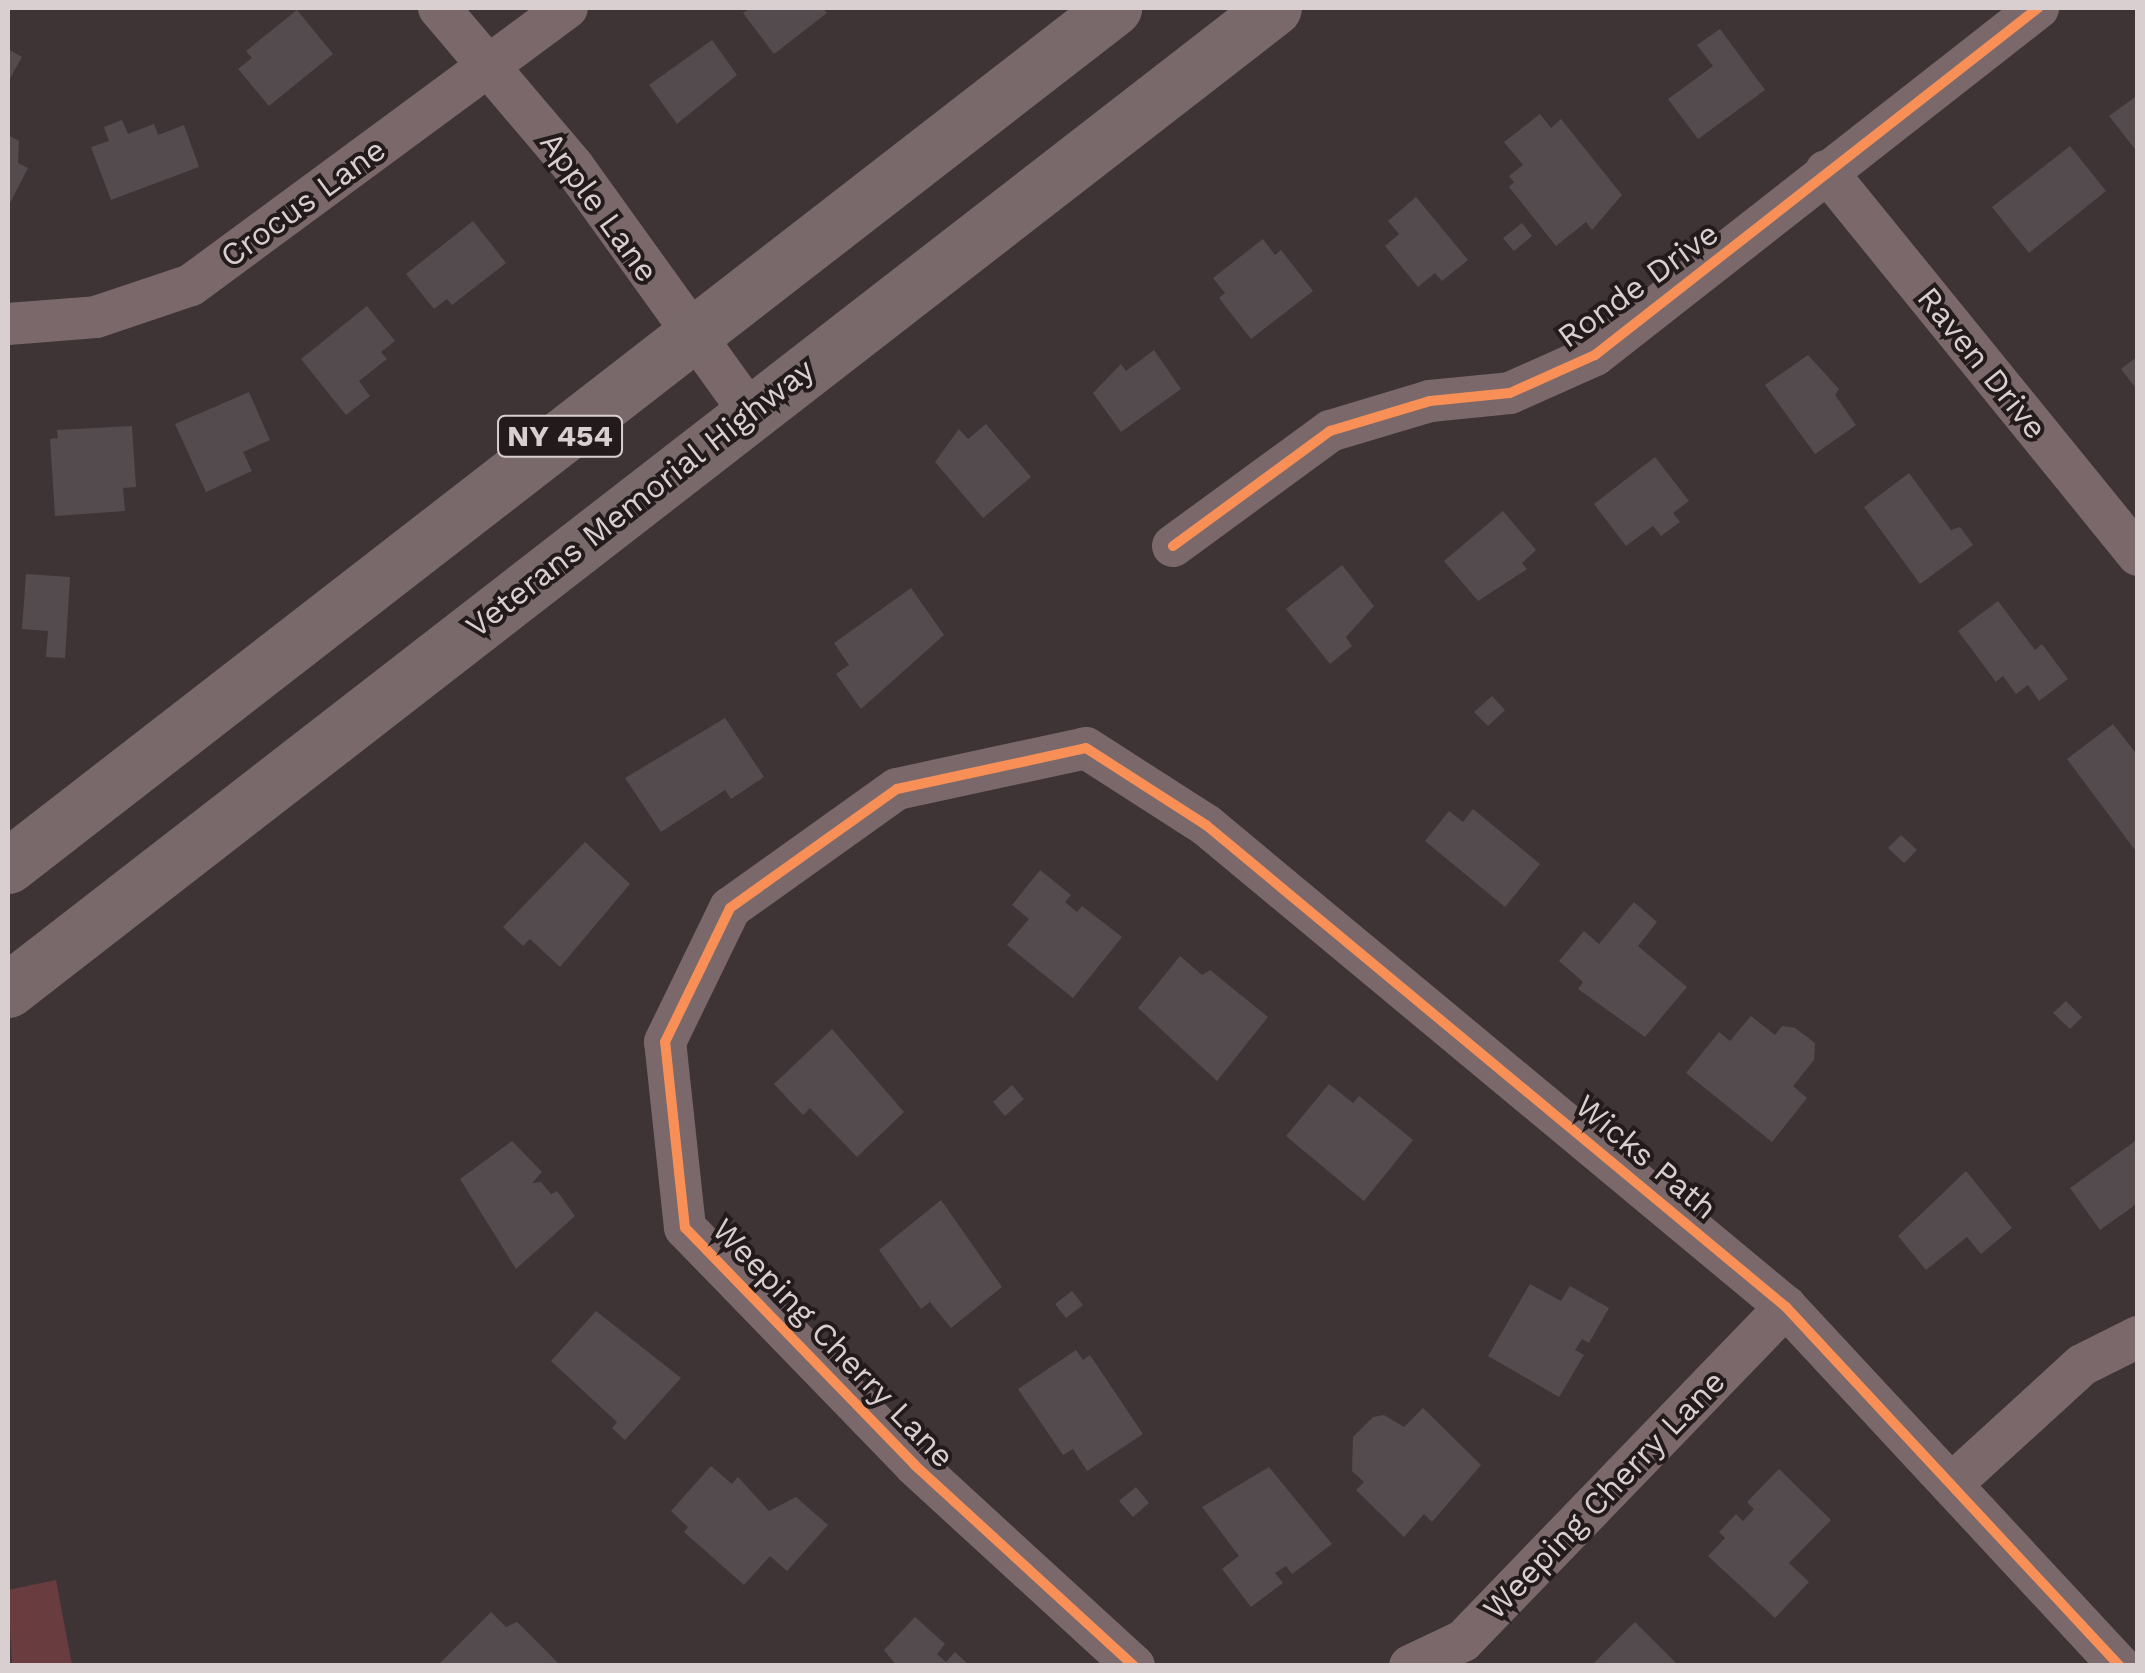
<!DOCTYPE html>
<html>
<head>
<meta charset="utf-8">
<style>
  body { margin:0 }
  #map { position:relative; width:2145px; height:1673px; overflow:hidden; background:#3e3436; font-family:"Work Sans",sans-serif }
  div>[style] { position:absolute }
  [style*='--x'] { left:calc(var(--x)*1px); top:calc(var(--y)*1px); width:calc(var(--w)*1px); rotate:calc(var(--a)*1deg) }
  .green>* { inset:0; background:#693c40 }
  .building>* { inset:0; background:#534b4d }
  .street>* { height:42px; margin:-21px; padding:0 21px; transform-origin:21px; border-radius:21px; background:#7a686a }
  .primary>* { height:55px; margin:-27.5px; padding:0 27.5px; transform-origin:27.5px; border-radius:27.5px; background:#79696b }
  .cycleway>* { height:10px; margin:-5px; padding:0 5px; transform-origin:5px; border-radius:5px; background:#f78f57 }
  span { translate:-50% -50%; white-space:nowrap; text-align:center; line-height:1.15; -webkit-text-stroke:8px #231b1b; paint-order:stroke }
  .shield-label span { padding:2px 8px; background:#231b1b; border:2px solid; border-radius:8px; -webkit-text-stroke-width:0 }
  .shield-label { font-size:30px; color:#dacfd0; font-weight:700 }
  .street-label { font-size:32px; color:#dacfd0 }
  .frame { position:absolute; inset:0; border:10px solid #dacfd0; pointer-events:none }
</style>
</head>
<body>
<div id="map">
  <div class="green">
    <div style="clip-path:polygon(56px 1580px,72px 1665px,12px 1665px,8px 1590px)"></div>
  </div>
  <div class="building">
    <div style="clip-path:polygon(751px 8px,823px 8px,827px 13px,774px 54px,743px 13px)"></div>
    <div style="clip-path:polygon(297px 10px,333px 54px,269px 106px,238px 69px,252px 58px,246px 51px)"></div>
    <div style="clip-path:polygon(1720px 29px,1765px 90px,1698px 139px,1668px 99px,1713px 66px,1697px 45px)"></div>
    <div style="clip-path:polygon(712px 40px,737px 75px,677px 124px,649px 85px)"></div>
    <div style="clip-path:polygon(8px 49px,22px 57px,8px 82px)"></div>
    <div style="clip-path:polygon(2138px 95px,2138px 153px,2109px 116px)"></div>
    <div style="clip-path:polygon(1540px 114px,1551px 128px,1561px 119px,1622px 195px,1592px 230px,1586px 222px,1556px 246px,1509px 187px,1514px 182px,1509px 176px,1523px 165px,1504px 142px)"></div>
    <div style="clip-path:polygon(122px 120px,128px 134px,154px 124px,158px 135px,184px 125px,199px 167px,111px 200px,91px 147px,109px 141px,104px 127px)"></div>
    <div style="clip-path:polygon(8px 135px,19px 141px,18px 163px,28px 168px,8px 207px)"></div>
    <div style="clip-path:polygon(2070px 146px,2106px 191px,2029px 253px,1992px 207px)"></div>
    <div style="clip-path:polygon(1416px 197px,1468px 260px,1442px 281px,1435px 273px,1418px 287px,1385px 246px,1399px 234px,1388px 221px)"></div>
    <div style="clip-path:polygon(473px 221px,506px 263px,452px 305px,447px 299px,434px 309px,406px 274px)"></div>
    <div style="clip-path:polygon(1522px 223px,1532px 236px,1514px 251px,1503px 238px)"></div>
    <div style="clip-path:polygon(1263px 239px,1275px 255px,1281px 250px,1313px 291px,1251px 339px,1219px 298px,1225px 293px,1213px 278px)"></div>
    <div style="clip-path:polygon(367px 306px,395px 341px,381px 352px,387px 359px,359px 381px,370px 396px,346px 415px,301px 359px)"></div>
    <div style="clip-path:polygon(1154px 350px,1181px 389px,1121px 432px,1093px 393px,1121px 364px,1126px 371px)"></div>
    <div style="clip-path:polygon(1808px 355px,1839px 389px,1835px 395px,1856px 425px,1815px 454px,1765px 385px)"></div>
    <div style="clip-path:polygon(2138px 356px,2138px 391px,2121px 369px)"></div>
    <div style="clip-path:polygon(249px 392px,270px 440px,243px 452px,252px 471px,206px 492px,175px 424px)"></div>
    <div style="clip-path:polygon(986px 424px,1031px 477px,983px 518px,935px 462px,959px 429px,968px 439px)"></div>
    <div style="clip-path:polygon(132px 426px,136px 487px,123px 488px,125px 511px,55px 516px,50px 439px,58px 438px,57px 430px)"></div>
    <div style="clip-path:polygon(1655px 457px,1689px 501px,1673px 513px,1680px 522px,1661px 536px,1653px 526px,1626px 546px,1594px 504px)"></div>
    <div style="clip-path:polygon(1909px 473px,1951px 530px,1960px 527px,1973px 545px,1920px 584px,1864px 507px)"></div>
    <div style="clip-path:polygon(1503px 511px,1536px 550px,1522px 563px,1527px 569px,1478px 601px,1444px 561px)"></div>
    <div style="clip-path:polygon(1342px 565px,1374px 606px,1346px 637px,1352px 646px,1330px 664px,1286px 609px)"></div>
    <div style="clip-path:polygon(26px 574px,70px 577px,65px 658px,46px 657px,48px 631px,22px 629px)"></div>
    <div style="clip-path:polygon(911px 588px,944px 635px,861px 709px,836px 674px,849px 665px,834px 643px)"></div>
    <div style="clip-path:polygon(1998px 601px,2035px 650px,2042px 644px,2068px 679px,2039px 701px,2028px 685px,2016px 694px,2003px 676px,1996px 682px,1958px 631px)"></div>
    <div style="clip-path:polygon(1492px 696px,1505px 710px,1488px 726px,1474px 712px)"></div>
    <div style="clip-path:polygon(725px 718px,764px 777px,731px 799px,725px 790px,661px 832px,625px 778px)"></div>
    <div style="clip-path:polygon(2113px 724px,2138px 756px,2138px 854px,2067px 759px)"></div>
    <div style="clip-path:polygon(1473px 809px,1540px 864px,1505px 907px,1425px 841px,1449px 811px,1463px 822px)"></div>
    <div style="clip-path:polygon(1901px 835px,1917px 850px,1904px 863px,1888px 848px)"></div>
    <div style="clip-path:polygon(585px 842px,630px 884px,560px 967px,530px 939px,523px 946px,503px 927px)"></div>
    <div style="clip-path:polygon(1040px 870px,1071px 895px,1065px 902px,1077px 912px,1082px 906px,1122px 937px,1073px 998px,1007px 945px,1029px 919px,1012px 905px)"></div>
    <div style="clip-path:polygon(1634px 902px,1657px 922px,1638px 946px,1687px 987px,1645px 1037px,1578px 989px,1583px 982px,1559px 961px,1584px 931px,1599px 944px)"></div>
    <div style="clip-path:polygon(1180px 956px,1202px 975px,1210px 970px,1268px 1017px,1217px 1081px,1138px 1008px)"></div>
    <div style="clip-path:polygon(2066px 1001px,2082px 1017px,2070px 1029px,2053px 1013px)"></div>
    <div style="clip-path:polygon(1751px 1016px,1775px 1035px,1782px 1026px,1795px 1028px,1815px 1043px,1814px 1060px,1793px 1086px,1807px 1098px,1772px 1142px,1686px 1073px,1719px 1032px,1730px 1041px)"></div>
    <div style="clip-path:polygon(832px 1029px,904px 1112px,857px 1157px,810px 1108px,803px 1115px,774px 1084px)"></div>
    <div style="clip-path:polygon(1329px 1084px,1353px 1103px,1359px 1096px,1413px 1140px,1364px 1201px,1286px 1136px)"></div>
    <div style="clip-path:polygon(1012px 1085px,1024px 1099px,1005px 1116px,993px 1102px)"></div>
    <div style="clip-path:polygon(2138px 1139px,2138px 1203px,2100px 1230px,2070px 1188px)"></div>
    <div style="clip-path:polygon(512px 1141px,542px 1172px,532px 1183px,541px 1182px,551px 1194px,557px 1191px,575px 1216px,516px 1269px,460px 1179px)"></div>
    <div style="clip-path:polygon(1966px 1171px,2012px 1228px,1981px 1254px,1967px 1237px,1926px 1270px,1898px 1236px)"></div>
    <div style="clip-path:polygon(941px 1200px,1002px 1287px,951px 1328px,930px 1302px,921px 1309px,879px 1250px)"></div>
    <div style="clip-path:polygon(1530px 1284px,1561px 1301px,1570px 1286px,1609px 1308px,1589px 1343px,1582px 1339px,1575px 1350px,1584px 1355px,1559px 1397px,1488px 1356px)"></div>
    <div style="clip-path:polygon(1072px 1291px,1083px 1305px,1066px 1318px,1055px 1304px)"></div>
    <div style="clip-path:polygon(596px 1311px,681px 1378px,625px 1440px,612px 1428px,617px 1422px,551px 1361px)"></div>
    <div style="clip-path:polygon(1076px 1350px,1083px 1360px,1090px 1355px,1143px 1434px,1087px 1471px,1073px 1449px,1063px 1455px,1018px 1389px)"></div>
    <div style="clip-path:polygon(1423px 1408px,1481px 1465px,1432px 1522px,1424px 1514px,1404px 1537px,1356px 1490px,1364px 1482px,1352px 1471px,1353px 1437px,1373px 1417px,1384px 1415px,1404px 1427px)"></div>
    <div style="clip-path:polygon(711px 1466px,732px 1484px,738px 1477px,769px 1511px,796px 1497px,828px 1525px,787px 1571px,770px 1556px,744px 1585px,684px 1532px,688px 1527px,671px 1511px)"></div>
    <div style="clip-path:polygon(1269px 1467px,1332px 1544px,1292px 1574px,1286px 1566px,1275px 1573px,1283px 1583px,1251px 1607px,1222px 1569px,1239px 1556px,1202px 1507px)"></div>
    <div style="clip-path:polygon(1779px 1469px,1831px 1520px,1789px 1563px,1809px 1582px,1775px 1618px,1708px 1556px,1725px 1538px,1719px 1532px,1736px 1514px,1743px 1521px,1754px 1509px,1747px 1502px)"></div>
    <div style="clip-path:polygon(1136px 1487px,1149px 1503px,1133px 1517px,1119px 1501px)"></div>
    <div style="clip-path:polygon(491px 1612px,506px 1627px,517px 1622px,561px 1666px,437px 1666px)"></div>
    <div style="clip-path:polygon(915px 1617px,945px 1644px,937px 1654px,946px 1662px,955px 1652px,970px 1666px,897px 1666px,884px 1650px)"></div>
    <div style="clip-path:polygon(1635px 1622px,1679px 1666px,1591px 1666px)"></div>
  </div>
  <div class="street">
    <div style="--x:439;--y:8;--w:207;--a:49.7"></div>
    <div style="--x:573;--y:166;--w:303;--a:54.3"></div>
    <div style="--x:1826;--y:171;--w:495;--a:50.9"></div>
    <div style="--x:8;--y:324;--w:88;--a:-4.5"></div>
    <div style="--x:96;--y:317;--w:100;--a:-18.6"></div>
    <div style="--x:191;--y:285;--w:467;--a:-36.4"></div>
    <div style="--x:1173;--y:546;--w:195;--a:-36.2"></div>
    <div style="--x:1330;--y:431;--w:104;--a:-16.7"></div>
    <div style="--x:1430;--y:401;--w:80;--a:-5.7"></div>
    <div style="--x:1510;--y:393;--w:93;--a:-24.1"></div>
    <div style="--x:1595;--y:355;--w:563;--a:-38.07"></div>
    <div style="--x:1955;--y:1481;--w:172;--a:-42.4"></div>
    <div style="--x:2082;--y:1365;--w:63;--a:-26.6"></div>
    <div style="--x:1134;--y:1666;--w:297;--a:-137.5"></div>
    <div style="--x:915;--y:1465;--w:330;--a:-134.1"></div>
    <div style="--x:685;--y:1228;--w:187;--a:-96.1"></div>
    <div style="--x:665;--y:1042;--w:149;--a:-64.1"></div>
    <div style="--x:730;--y:908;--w:205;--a:-35.5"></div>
    <div style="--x:897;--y:789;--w:193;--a:-12.2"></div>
    <div style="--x:1086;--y:748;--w:143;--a:32.7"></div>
    <div style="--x:1206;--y:825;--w:754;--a:39.73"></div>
    <div style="--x:1786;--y:1307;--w:490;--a:47.1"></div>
    <div style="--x:1410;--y:1666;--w:59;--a:-25.3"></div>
    <div style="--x:1463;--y:1641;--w:465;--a:-46"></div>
  </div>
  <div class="primary">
    <div style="--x:8;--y:866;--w:1400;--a:-37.8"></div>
    <div style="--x:8;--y:990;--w:1602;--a:-37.8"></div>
  </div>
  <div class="cycleway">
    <div style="--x:1173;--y:546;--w:195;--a:-36.2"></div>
    <div style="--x:1330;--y:431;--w:104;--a:-16.7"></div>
    <div style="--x:1430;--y:401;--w:80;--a:-5.7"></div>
    <div style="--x:1510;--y:393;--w:93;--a:-24.1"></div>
    <div style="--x:1595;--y:355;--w:563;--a:-38.07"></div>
    <div style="--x:1134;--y:1666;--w:297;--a:-137.5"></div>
    <div style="--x:915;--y:1465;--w:330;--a:-134.1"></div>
    <div style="--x:685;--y:1228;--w:187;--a:-96.1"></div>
    <div style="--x:665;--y:1042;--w:149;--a:-64.1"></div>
    <div style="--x:730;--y:908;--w:205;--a:-35.5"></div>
    <div style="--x:897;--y:789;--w:193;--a:-12.2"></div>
    <div style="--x:1086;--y:748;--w:143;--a:32.7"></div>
    <div style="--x:1206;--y:825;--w:754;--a:39.73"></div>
    <div style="--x:1786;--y:1307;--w:490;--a:47.1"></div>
  </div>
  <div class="shield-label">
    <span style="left:560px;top:436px">NY 454</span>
  </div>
  <div class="street-label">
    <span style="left:303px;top:203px;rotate:-36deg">Crocus Lane</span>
    <span style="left:599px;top:207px;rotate:54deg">Apple Lane</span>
    <span style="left:1638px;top:285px;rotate:-36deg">Ronde Drive</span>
    <span style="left:1982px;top:363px;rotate:51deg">Raven Drive</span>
    <span style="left:640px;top:498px;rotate:-38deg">Veterans Memorial Highway</span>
    <span style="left:1646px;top:1157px;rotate:40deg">Wicks Path</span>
    <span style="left:833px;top:1343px;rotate:46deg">Weeping Cherry Lane</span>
    <span style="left:1604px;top:1495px;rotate:-46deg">Weeping Cherry Lane</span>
  </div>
  <div class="frame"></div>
</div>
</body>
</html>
